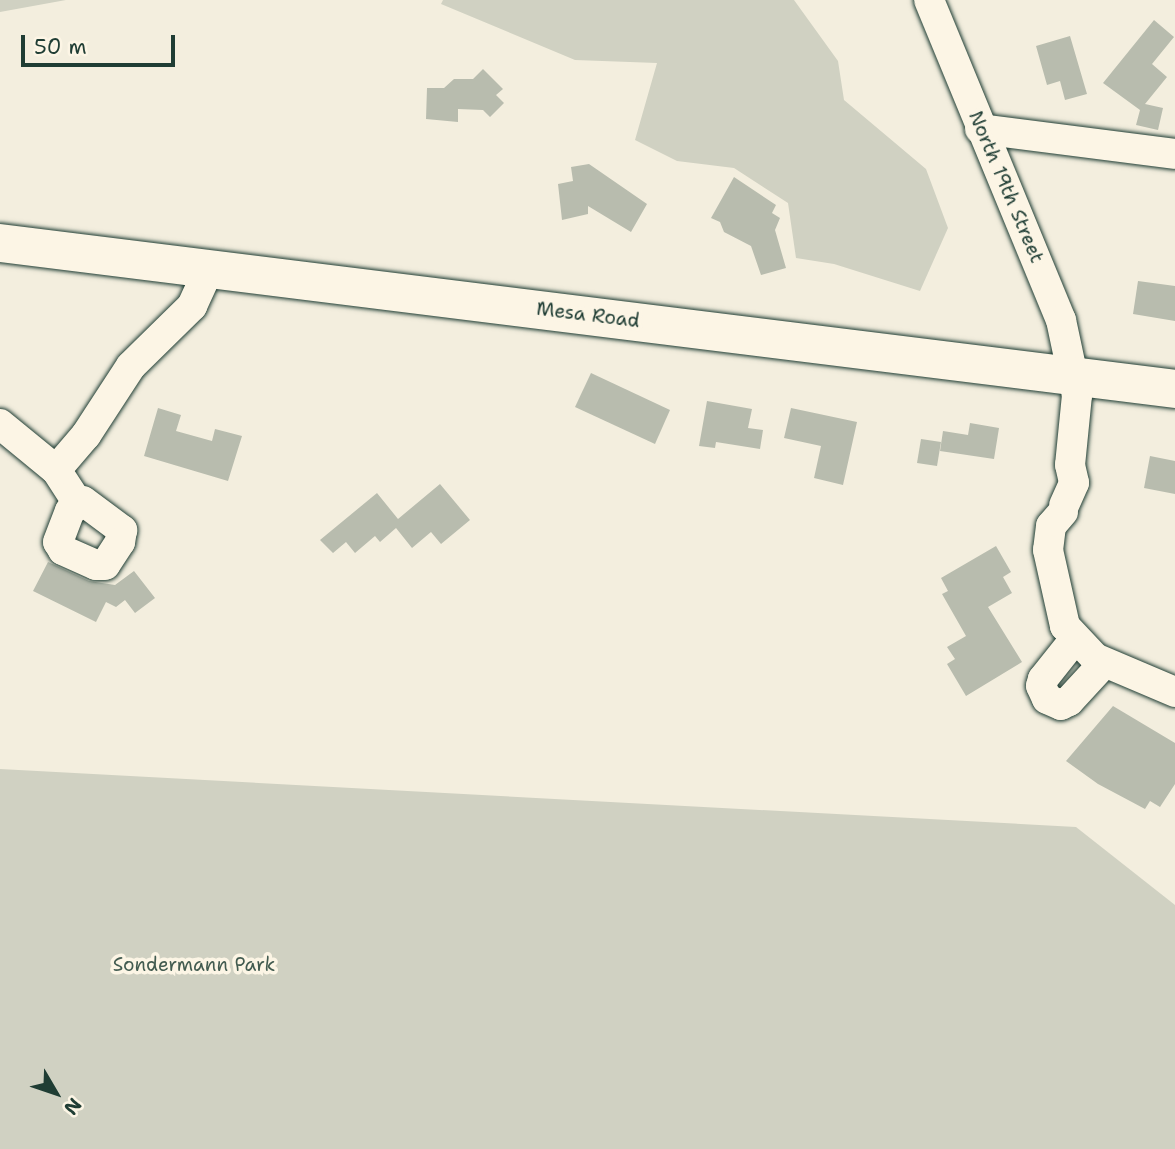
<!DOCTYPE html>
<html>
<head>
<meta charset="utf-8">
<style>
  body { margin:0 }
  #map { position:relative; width:1175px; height:1149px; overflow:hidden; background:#f3eede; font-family:"Shantell Sans",sans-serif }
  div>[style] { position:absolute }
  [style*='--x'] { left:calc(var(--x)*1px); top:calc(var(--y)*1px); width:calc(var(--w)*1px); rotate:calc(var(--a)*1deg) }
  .green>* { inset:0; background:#d0d1c2 }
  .building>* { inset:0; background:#b8bcae }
  .roads { filter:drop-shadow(0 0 2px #1f3d34) drop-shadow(0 0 2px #1f3d34) }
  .minor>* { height:30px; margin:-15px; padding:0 15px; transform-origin:15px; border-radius:15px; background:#fcf5e5 }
  .major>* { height:38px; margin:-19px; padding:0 19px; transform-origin:19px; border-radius:19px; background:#fcf5e5 }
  span { translate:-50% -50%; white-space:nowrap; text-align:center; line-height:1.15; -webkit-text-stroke:7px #fcf5e5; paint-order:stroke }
  .street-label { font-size:19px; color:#1f3d34 }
  .park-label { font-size:19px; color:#425b50 }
  .north { position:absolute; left:21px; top:1058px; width:70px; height:70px; -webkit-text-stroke:5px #fcf5e5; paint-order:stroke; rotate:129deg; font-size:19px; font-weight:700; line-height:28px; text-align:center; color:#1f3d34 }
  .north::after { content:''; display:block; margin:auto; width:24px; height:32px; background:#1f3d34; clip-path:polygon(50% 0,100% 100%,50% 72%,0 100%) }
  .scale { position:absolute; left:21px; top:35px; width:154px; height:32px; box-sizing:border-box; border:4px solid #1f3d34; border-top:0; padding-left:9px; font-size:21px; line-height:24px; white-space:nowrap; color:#1f3d34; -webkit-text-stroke:5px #fcf5e5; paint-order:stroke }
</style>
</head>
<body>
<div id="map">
  <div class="green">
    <div style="clip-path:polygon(0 0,66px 0,0 12px)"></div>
    <div style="clip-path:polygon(443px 0,794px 0,838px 61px,844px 100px,926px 169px,948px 228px,920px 291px,834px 264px,796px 258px,788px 203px,734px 168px,677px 161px,635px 140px,657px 63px,575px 60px,441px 4px)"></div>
    <div style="clip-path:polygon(0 769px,1076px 827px,1175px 905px,1175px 1149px,0 1149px)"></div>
  </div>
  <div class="building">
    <div style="clip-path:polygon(1154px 20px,1174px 37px,1152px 64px,1167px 77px,1145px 104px,1163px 108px,1158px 130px,1136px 125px,1140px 110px,1103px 83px)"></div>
    <div style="clip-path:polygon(1070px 36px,1087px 94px,1065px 100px,1060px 81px,1047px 85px,1036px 46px)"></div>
    <div style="clip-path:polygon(483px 69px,503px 89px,496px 95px,504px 103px,490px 117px,483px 110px,458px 109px,458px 122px,426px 119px,427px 88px,444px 88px,454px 79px,473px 79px)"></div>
    <div style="clip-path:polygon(589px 164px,647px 204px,631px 232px,588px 206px,588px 214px,562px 220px,558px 184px,573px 181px,571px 167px)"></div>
    <div style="clip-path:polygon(734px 177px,776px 205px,772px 213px,780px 218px,775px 230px,786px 268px,761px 275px,751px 246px,724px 232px,720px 222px,711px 218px)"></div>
    <div style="clip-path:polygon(1138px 281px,1175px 286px,1175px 321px,1133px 314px)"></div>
    <div style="clip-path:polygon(591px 373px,670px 410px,655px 444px,575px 407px)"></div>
    <div style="clip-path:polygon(707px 401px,752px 409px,748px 428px,763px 430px,760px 449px,716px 442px,715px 448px,699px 446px)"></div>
    <div style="clip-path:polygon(158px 408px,181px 415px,176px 431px,212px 441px,215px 429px,242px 436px,228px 481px,144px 456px)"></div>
    <div style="clip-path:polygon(791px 408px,857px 422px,843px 485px,814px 478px,821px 446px,784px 438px)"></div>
    <div style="clip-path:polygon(970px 423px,999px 428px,994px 459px,940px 451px,943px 431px,968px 435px)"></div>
    <div style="clip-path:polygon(921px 439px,941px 442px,937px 466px,917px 463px)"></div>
    <div style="clip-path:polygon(1150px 456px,1175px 461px,1175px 494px,1144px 488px)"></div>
    <div style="clip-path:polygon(440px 484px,470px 520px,441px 544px,431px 532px,412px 548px,396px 528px,380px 542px,375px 536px,355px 553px,346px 542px,333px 553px,320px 540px,377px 493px,398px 519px)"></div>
    <div style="clip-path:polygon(996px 546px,1011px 572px,1003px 577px,1012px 593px,988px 607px,1022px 662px,966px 696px,947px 664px,955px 659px,947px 647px,966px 636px,942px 594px,948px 591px,941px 578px)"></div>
    <div style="clip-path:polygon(48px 562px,89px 581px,115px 585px,134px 571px,155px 598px,135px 613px,125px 600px,116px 607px,106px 602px,96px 622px,33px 591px)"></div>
    <div style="clip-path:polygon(1113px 706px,1175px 743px,1175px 784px,1160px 807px,1150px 801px,1145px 809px,1098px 784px,1066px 761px)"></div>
  </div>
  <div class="roads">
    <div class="minor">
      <div style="--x:929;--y:0;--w:346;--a:67.6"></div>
      <div style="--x:1061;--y:320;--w:77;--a:78"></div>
      <div style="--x:1077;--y:395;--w:70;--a:95.7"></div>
      <div style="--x:1070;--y:465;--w:18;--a:77"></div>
      <div style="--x:1074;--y:483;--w:24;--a:114"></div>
      <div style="--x:980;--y:129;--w:197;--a:7.3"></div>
      <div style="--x:0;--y:424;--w:72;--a:39.4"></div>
      <div style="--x:83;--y:501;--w:49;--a:36.6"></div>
      <div style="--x:122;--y:530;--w:12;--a:99"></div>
      <div style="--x:120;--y:542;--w:27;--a:123"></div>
      <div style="--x:105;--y:565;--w:9;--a:180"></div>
      <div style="--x:96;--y:565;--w:36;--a:-156"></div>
      <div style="--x:63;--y:550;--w:9;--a:-122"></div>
      <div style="--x:58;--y:542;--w:33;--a:-69"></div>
      <div style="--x:70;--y:511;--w:16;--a:-38"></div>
      <div style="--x:77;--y:502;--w:38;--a:-123"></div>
      <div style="--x:56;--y:470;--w:46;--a:-49.4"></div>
      <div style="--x:86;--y:435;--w:82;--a:-56.9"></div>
      <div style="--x:131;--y:366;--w:86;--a:-44.5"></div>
      <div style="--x:192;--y:306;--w:41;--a:-65.3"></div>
      <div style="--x:1063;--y:512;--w:18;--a:131"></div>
      <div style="--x:1051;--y:526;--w:24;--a:97"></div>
      <div style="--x:1048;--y:550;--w:78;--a:77.4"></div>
      <div style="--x:1065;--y:626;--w:44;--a:46.8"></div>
      <div style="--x:1095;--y:658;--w:87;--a:23"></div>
      <div style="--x:1074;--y:640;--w:50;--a:128.5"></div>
      <div style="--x:1043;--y:679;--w:7;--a:106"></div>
      <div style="--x:1041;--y:686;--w:14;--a:65"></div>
      <div style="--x:1047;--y:699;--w:15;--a:23"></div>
      <div style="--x:1061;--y:705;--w:9;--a:-27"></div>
      <div style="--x:1069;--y:701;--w:52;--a:-47.4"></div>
    </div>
    <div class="major">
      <div style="--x:0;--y:243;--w:1184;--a:7.08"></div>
    </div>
  </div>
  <div class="street-label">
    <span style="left:1006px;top:187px;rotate:67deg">North 19th Street</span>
    <span style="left:588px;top:315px;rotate:7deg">Mesa Road</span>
  </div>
  <div class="park-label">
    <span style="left:194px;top:965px">Sondermann Park</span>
  </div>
  <div class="north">N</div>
  <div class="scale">50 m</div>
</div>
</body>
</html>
